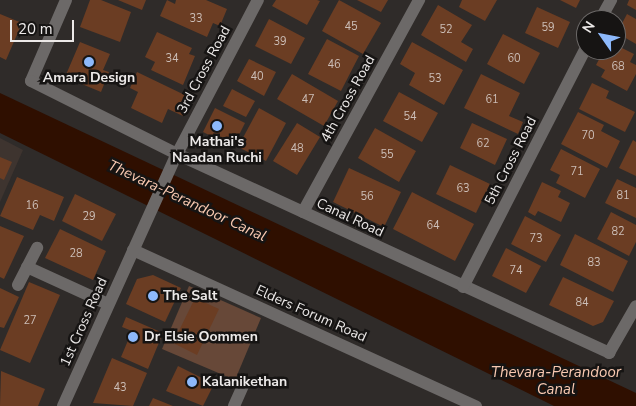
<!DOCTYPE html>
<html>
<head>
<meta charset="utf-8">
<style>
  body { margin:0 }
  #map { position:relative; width:636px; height:406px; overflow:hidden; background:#2f2b29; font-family:"Nunito Sans",sans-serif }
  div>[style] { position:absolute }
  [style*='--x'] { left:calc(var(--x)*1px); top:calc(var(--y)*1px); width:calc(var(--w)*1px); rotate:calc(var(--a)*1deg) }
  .built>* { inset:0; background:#3e342f }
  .green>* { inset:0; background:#674838 }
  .water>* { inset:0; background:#2f0f00 }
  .building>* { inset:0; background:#6b3d23 }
  .minor>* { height:12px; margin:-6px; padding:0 6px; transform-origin:6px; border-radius:6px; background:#6c6968 }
  .dots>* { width:14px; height:14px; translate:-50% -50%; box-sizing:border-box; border:2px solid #161413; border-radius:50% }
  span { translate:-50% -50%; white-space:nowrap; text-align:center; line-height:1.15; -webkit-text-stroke:5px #161413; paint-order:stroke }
  .number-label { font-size:11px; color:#ccbeb7 }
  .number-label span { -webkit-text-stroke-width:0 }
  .street-label { font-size:14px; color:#ece9e8 }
  .poi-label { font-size:14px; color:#ece9e8; font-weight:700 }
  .left { translate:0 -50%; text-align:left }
  .water-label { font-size:15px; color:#f9c9b1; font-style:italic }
  .north { position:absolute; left:576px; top:10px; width:50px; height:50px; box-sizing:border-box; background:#161413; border:1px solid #6c6968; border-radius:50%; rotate:303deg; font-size:14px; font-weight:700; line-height:20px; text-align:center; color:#ece9e8 }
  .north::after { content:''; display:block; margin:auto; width:18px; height:22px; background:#8db9fc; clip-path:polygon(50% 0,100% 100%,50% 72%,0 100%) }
  .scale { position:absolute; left:10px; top:20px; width:64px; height:22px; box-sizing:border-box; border:2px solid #ece9e8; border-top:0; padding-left:6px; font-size:15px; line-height:18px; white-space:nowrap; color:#ece9e8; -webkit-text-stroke:4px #161413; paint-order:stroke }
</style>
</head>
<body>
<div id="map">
  <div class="built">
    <div style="clip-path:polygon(0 138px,23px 150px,0 202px)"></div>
  </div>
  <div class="green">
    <div style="clip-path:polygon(189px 286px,261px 318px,235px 380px,162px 349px)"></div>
  </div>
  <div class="water">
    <div style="clip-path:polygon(0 93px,636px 393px,636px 406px,554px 406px,0 133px)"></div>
  </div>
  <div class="building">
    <div style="clip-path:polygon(90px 0,101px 0,131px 12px,120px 42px,80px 27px)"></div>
    <div style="clip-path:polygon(118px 0,146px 0,142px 10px)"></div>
    <div style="clip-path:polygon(167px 0,175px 4px,176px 0,206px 0,227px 9px,220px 26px,213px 23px,207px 37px,160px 16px)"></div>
    <div style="clip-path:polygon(276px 0,317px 0,320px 1px,307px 25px,272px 6px)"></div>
    <div style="clip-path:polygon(339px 0,381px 23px,363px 54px,322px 31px)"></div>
    <div style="clip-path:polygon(357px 0,388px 0,381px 12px)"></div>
    <div style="clip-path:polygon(462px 0,497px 0,485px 21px,459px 7px)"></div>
    <div style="clip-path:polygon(560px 0,580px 0,576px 8px)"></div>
    <div style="clip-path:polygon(629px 0,636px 0,636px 10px,627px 5px)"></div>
    <div style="clip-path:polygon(438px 5px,472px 25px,461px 42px,473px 49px,466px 62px,421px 35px)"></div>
    <div style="clip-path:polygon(537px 7px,570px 22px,558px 48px,525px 33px)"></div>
    <div style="clip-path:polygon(0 14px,22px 23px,6px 60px,0 57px)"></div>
    <div style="clip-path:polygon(627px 14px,636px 19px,636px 44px,617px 33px)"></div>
    <div style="clip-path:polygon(269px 19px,305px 38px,291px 64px,255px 46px)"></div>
    <div style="clip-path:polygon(157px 32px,192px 48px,189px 54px,195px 56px,183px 85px,151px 70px,155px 62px,145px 57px)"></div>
    <div style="clip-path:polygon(503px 34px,540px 53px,524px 84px,487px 64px)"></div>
    <div style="clip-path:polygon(327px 39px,359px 56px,341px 91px,308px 74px)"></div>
    <div style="clip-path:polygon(80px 42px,110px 54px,103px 70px,109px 72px,101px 92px,65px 77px)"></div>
    <div style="clip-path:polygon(412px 42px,463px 70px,444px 105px,409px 85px,415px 73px,400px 64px)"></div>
    <div style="clip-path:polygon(616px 45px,634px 54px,630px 62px,636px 65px,636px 74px,627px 91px,601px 77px,605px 70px,596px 65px,604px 50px,616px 50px)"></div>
    <div style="clip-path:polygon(249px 59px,276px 72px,264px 96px,237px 81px)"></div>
    <div style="clip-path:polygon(137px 72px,191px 98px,183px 116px,168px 109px,162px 123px,131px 108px,138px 92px,130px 88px)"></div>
    <div style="clip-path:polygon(292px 74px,338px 101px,324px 126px,277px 99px)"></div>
    <div style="clip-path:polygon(481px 74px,520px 93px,509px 116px,523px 122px,518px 134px,464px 108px)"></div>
    <div style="clip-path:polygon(592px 83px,609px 91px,606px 98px,635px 112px,625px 132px,579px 109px)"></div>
    <div style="clip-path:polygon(232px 89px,255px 101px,246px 117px,223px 106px)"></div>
    <div style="clip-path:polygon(399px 92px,438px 113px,422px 142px,383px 121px)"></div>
    <div style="clip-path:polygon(215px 108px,245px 123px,233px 147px,203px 132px)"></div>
    <div style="clip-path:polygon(259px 108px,286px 123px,266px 161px,238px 147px)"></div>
    <div style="clip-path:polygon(578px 112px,604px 125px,601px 131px,620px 141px,607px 168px,561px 144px)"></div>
    <div style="clip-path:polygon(297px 123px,320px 137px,297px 175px,273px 161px)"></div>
    <div style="clip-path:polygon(472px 123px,507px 139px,495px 165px,460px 148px)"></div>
    <div style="clip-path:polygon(375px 128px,416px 151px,399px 182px,358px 158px)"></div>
    <div style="clip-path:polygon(633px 140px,636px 142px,636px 176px,619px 168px)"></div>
    <div style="clip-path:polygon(561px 149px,600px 169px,585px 198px,556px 183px,560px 175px,550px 170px)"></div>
    <div style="clip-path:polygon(0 157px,12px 162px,4px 180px,0 178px)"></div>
    <div style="clip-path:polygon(450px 165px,490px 184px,476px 213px,436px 194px)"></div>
    <div style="clip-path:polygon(349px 168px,401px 192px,384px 227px,333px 202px)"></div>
    <div style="clip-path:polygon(17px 177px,64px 197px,54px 221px,40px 215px,33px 230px,0 216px)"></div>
    <div style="clip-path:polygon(617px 179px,636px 188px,636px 218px,605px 203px)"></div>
    <div style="clip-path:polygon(542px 182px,561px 191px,558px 197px,570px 203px,561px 222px,538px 211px,535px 216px,528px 212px)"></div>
    <div style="clip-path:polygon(412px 192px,474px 224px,455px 261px,393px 229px)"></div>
    <div style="clip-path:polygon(75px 194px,116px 214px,102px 241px,62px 221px)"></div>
    <div style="clip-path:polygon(611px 212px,636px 225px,636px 242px,629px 256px,597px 239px)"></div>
    <div style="clip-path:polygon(525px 216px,561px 235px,546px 262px,511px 244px)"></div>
    <div style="clip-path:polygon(0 226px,24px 236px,4px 279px,0 277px)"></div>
    <div style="clip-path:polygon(60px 229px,106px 251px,93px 280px,45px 258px)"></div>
    <div style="clip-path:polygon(575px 234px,628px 261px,613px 292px,560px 265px)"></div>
    <div style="clip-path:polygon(506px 248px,541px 266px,526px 293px,492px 276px)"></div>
    <div style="clip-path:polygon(153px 275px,181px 288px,165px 322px,126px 304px,137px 279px)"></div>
    <div style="clip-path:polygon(563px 277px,614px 301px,603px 322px,593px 326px,549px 305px)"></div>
    <div style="clip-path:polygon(29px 282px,60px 295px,30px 363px,0 350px)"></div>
    <div style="clip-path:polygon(0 288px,19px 297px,4px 328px,0 327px)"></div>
    <div style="clip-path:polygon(195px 298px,219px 309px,197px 355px,173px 343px)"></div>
    <div style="clip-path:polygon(126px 317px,163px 333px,148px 369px,121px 357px,132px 331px,122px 327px)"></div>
    <div style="clip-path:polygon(112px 358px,147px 373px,133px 406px,93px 403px)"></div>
    <div style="clip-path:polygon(178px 366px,214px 384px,203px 406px,166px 391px)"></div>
    <div style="clip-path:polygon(1px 371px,45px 389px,38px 406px,0 406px)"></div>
    <div style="clip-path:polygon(153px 398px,173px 406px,149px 406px)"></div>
  </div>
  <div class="minor">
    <div style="--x:66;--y:0;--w:88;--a:113.4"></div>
    <div style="--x:31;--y:81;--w:163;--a:26.6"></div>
    <div style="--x:177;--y:154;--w:476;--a:24.7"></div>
    <div style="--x:609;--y:353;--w:54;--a:-60.1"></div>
    <div style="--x:600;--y:20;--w:23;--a:-61"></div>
    <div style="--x:303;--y:212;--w:242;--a:-61.3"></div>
    <div style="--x:133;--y:250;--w:377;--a:24.5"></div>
    <div style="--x:27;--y:267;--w:89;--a:24.6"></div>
    <div style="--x:18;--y:285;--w:42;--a:-62.8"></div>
    <div style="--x:463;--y:287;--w:269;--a:-62.8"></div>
    <div style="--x:63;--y:406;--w:277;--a:-65.7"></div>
    <div style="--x:177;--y:154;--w:174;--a:-62.3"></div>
    <div style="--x:234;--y:406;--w:22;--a:-66"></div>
  </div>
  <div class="dots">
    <div style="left:89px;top:62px;background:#8db9fc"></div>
    <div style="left:217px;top:126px;background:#8db9fc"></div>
    <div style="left:153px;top:296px;background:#8db9fc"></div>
    <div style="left:133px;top:337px;background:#8db9fc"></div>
    <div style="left:192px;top:382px;background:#8db9fc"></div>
  </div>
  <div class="number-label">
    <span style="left:196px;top:19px">33</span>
    <span style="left:351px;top:27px">45</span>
    <span style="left:548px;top:28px">59</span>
    <span style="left:446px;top:30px">52</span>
    <span style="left:280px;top:42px">39</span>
    <span style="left:172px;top:59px">34</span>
    <span style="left:514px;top:59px">60</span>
    <span style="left:334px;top:65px">46</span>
    <span style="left:618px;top:67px">68</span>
    <span style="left:257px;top:77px">40</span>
    <span style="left:435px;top:79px">53</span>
    <span style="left:308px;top:100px">47</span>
    <span style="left:492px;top:100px">61</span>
    <span style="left:410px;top:117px">54</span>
    <span style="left:588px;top:136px">70</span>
    <span style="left:483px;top:144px">62</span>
    <span style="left:297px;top:149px">48</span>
    <span style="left:387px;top:155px">55</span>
    <span style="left:577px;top:172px">71</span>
    <span style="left:463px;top:189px">63</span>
    <span style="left:623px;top:196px">81</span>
    <span style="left:367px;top:197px">56</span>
    <span style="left:32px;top:206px">16</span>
    <span style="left:89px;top:217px">29</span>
    <span style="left:433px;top:226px">64</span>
    <span style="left:618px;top:232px">82</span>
    <span style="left:536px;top:239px">73</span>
    <span style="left:76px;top:254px">28</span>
    <span style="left:594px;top:263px">83</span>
    <span style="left:516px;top:271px">74</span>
    <span style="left:582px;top:303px">84</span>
    <span style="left:30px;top:321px">27</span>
    <span style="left:120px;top:388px">43</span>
  </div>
  <div class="street-label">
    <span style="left:204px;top:70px;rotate:-62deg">3rd Cross Road</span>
    <span style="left:348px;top:99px;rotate:-61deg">4th Cross Road</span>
    <span style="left:511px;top:161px;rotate:-63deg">5th Cross Road</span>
    <span style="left:350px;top:218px;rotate:25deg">Canal Road</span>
    <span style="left:311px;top:314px;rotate:24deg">Elders Forum Road</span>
    <span style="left:84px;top:322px;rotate:-66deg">1st Cross Road</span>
  </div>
  <div class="poi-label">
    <span style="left:89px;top:78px">Amara Design</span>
    <span style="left:217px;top:150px">Mathai's<br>Naadan Ruchi</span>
    <span class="left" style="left:163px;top:296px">The Salt</span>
    <span class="left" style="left:144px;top:337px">Dr Elsie Oommen</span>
    <span class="left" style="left:202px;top:382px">Kalanikethan</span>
  </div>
  <div class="water-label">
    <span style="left:187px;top:201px;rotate:25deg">Thevara-Perandoor Canal</span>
    <span style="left:556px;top:381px">Thevara-Perandoor<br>Canal</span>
  </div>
  <div class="north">N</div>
  <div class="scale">20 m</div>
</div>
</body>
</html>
